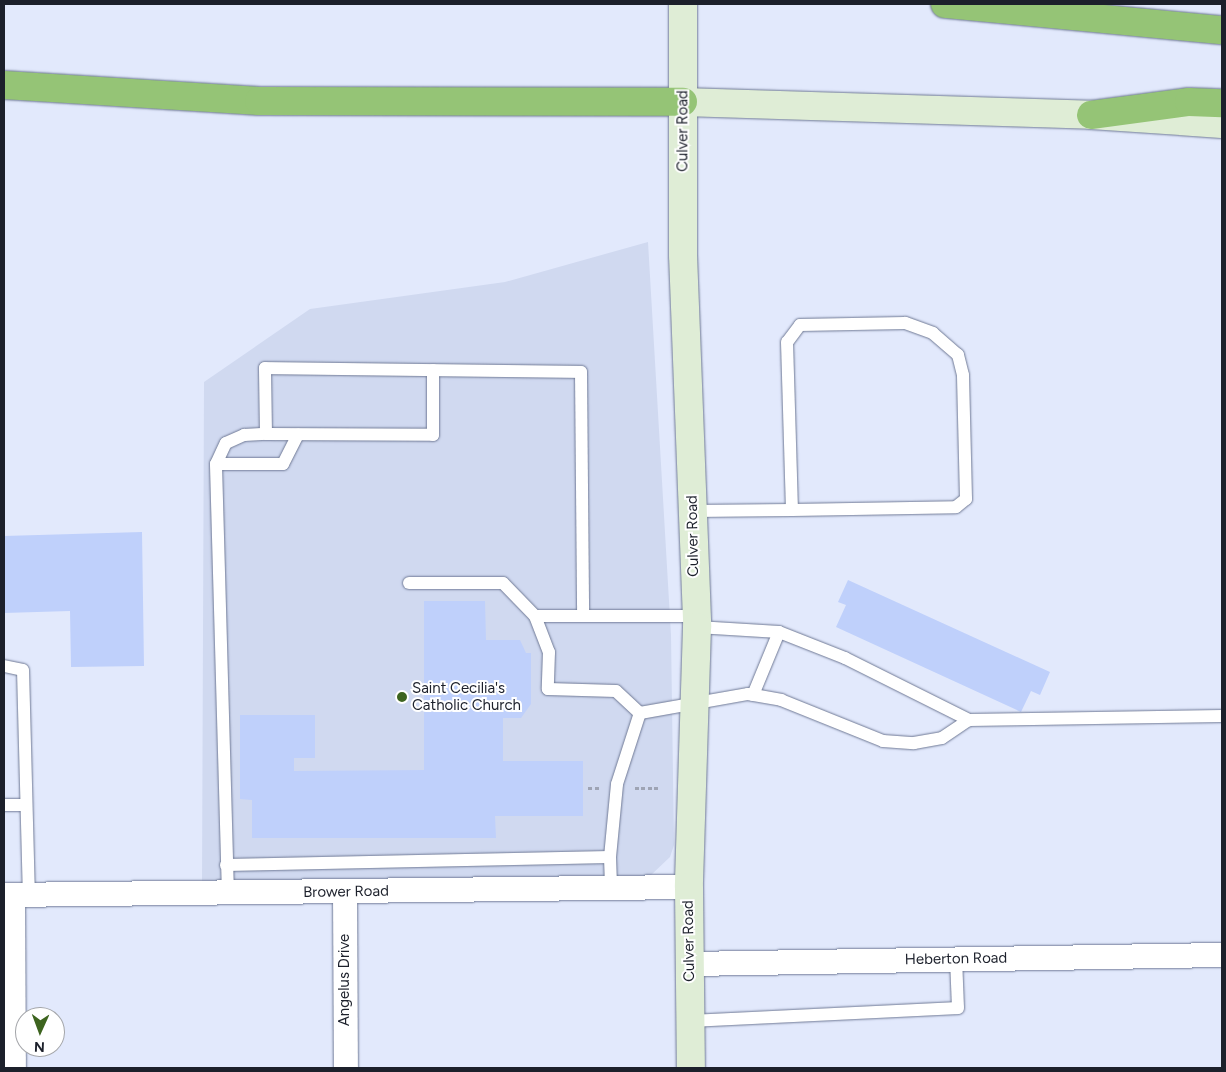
<!DOCTYPE html>
<html>
<head>
<meta charset="utf-8">
<style>
  body { margin:0 }
  #map { position:relative; width:1226px; height:1072px; overflow:hidden; background:#e2e9fc; font-family:Figtree,sans-serif }
  div>[style] { position:absolute }
  [style*='--x'] { left:calc(var(--x)*1px); top:calc(var(--y)*1px); width:calc(var(--w)*1px); rotate:calc(var(--a)*1deg) }
  .built>* { inset:0; background:#d0d9f0 }
  .building>* { inset:0; background:#bfd0fb }
  .path>* { height:3px; margin-top:-1.5px; transform-origin:0; background:repeating-linear-gradient(90deg,#9ea4b4 0 4px,transparent 0 6.5px) }
  .roads { filter:drop-shadow(0 0 1px #6f7995) drop-shadow(0 0 1px #6f7995) }
  .service>* { height:12px; margin:-6px; padding:0 6px; transform-origin:6px; border-radius:6px; background:#fff }
  .minor>* { height:24px; margin:-12px; padding:0 12px; transform-origin:12px; border-radius:12px; background:#fff }
  .secondary>* { height:28px; margin:-14px; padding:0 14px; transform-origin:14px; border-radius:14px; background:#dfedd6 }
  .motorway>* { height:28px; margin:-14px; padding:0 14px; transform-origin:14px; border-radius:14px; background:#95c476 }
  .dots>* { width:14px; height:14px; translate:-50% -50%; box-sizing:border-box; border:2px solid #fff; border-radius:50% }
  span { translate:-50% -50%; white-space:nowrap; text-align:center; line-height:1.15; -webkit-text-stroke:4px #fff; paint-order:stroke }
  .street-label { font-size:15px; color:#1c202b }
  .poi-label { font-size:15px; color:#1c202b }
  .left { translate:0 -50%; text-align:left }
  .frame { position:absolute; inset:0; border:5px solid #1c202b; pointer-events:none }
  .north { position:absolute; left:15px; top:1007px; width:50px; height:50px; box-sizing:border-box; background:#fff; border:1px solid #a4a6aa; border-radius:50%; rotate:182deg; font-size:14px; font-weight:700; line-height:20px; text-align:center; color:#1c202b }
  .north::after { content:''; display:block; margin:auto; width:18px; height:22px; background:#3d641f; clip-path:polygon(50% 0,100% 100%,50% 72%,0 100%) }
</style>
</head>
<body>
<div id="map">
  <div class="built">
    <div style="clip-path:polygon(648px 242px,671px 635px,674px 845px,670px 857px,651px 875px,637px 878px,202px 883px,204px 382px,310px 309px,505px 282px)"></div>
  </div>
  <div class="building">
    <div style="clip-path:polygon(142px 532px,144px 666px,71px 667px,70px 611px,4px 613px,4px 536px)"></div>
    <div style="clip-path:polygon(848px 580px,1050px 672px,1040px 695px,1031px 691px,1021px 712px,836px 627px,846px 605px,838px 602px)"></div>
    <div style="clip-path:polygon(424px 601px,485px 601px,486px 640px,520px 640px,526px 653px,531px 653px,531px 704px,521px 718px,503px 718px,503px 761px,583px 761px,583px 816px,495px 816px,496px 838px,252px 838px,252px 800px,240px 799px,240px 715px,315px 715px,315px 758px,294px 758px,294px 771px,424px 770px)"></div>
  </div>
  <div class="path">
    <div style="--x:588;--y:788;--w:11;--a:0"></div>
    <div style="--x:635;--y:788;--w:25;--a:0"></div>
  </div>
  <div class="roads">
    <div class="service">
      <div style="--x:266;--y:434;--w:167;--a:0.3"></div>
      <div style="--x:433;--y:435;--w:65;--a:-90"></div>
      <div style="--x:216;--y:464;--w:67;--a:0"></div>
      <div style="--x:283;--y:464;--w:33;--a:-63"></div>
      <div style="--x:693;--y:511;--w:99;--a:-0.6"></div>
      <div style="--x:792;--y:510;--w:164;--a:-1"></div>
      <div style="--x:956;--y:507;--w:13;--a:-39"></div>
      <div style="--x:966;--y:499;--w:124;--a:-91.4"></div>
      <div style="--x:963;--y:375;--w:21;--a:-104"></div>
      <div style="--x:958;--y:355;--w:33;--a:-139"></div>
      <div style="--x:933;--y:333;--w:30;--a:-160"></div>
      <div style="--x:905;--y:323;--w:105;--a:178.9"></div>
      <div style="--x:800;--y:325;--w:21;--a:127"></div>
      <div style="--x:787;--y:342;--w:168;--a:88.3"></div>
      <div style="--x:409;--y:583;--w:94;--a:0"></div>
      <div style="--x:503;--y:583;--w:46;--a:45.9"></div>
      <div style="--x:535;--y:616;--w:39;--a:69"></div>
      <div style="--x:549;--y:652;--w:37;--a:92"></div>
      <div style="--x:548;--y:689;--w:68;--a:1.7"></div>
      <div style="--x:616;--y:691;--w:33;--a:43"></div>
      <div style="--x:535;--y:616;--w:159;--a:0"></div>
      <div style="--x:697;--y:627;--w:82;--a:3.5"></div>
      <div style="--x:779;--y:632;--w:71;--a:21.5"></div>
      <div style="--x:845;--y:658;--w:139;--a:26.6"></div>
      <div style="--x:969;--y:720;--w:253;--a:-0.9"></div>
      <div style="--x:4;--y:666;--w:19;--a:12"></div>
      <div style="--x:23;--y:670;--w:225;--a:88.5"></div>
      <div style="--x:753;--y:695;--w:68;--a:-67.6"></div>
      <div style="--x:640;--y:713;--w:110;--a:-10"></div>
      <div style="--x:748;--y:694;--w:34;--a:10"></div>
      <div style="--x:781;--y:700;--w:110;--a:21.9"></div>
      <div style="--x:883;--y:741;--w:31;--a:4"></div>
      <div style="--x:914;--y:743;--w:28;--a:-10"></div>
      <div style="--x:942;--y:738;--w:32;--a:-34"></div>
      <div style="--x:4;--y:805;--w:22;--a:0"></div>
      <div style="--x:610;--y:857;--w:73;--a:-84.5"></div>
      <div style="--x:617;--y:784;--w:75;--a:-72.1"></div>
      <div style="--x:226;--y:865;--w:384;--a:-1.2"></div>
      <div style="--x:610;--y:857;--w:32;--a:88"></div>
      <div style="--x:228;--y:895;--w:431;--a:-91.6"></div>
      <div style="--x:216;--y:464;--w:23;--a:-65"></div>
      <div style="--x:226;--y:443;--w:20;--a:-24"></div>
      <div style="--x:244;--y:435;--w:22;--a:-3"></div>
      <div style="--x:266;--y:434;--w:66;--a:-90.9"></div>
      <div style="--x:265;--y:368;--w:316;--a:0.7"></div>
      <div style="--x:581;--y:372;--w:241;--a:89.5"></div>
      <div style="--x:691;--y:1021;--w:267;--a:-2.8"></div>
      <div style="--x:958;--y:1008;--w:49;--a:-92.3"></div>
    </div>
    <div class="minor">
      <div style="--x:345;--y:891;--w:177;--a:89.7"></div>
      <div style="--x:4;--y:895;--w:685;--a:-0.67"></div>
      <div style="--x:13;--y:895;--w:173;--a:89.7"></div>
      <div style="--x:690;--y:964;--w:532;--a:-0.97"></div>
    </div>
    <div class="secondary">
      <div style="--x:683;--y:4;--w:251;--a:90"></div>
      <div style="--x:683;--y:255;--w:372;--a:87.8"></div>
      <div style="--x:697;--y:627;--w:260;--a:91.8"></div>
      <div style="--x:689;--y:887;--w:181;--a:89.4"></div>
      <div style="--x:683;--y:102;--w:408;--a:1.8"></div>
      <div style="--x:1091;--y:115;--w:131;--a:3.9"></div>
    </div>
    <div class="motorway">
      <div style="--x:945;--y:4;--w:278;--a:5.4"></div>
      <div style="--x:4;--y:85;--w:256;--a:3.6"></div>
      <div style="--x:259;--y:101;--w:424;--a:0.1"></div>
      <div style="--x:1091;--y:115;--w:99;--a:-7.6"></div>
      <div style="--x:1189;--y:102;--w:33;--a:2"></div>
    </div>
  </div>
  <div class="dots">
    <div style="left:402px;top:697px;background:#3d641f"></div>
  </div>
  <div class="street-label">
    <span style="left:683px;top:131px;rotate:-90deg">Culver Road</span>
    <span style="left:693px;top:536px;rotate:-91deg">Culver Road</span>
    <span style="left:346px;top:892px;rotate:-1deg">Brower Road</span>
    <span style="left:689px;top:941px;rotate:-91deg">Culver Road</span>
    <span style="left:956px;top:959px;rotate:-1deg">Heberton Road</span>
    <span style="left:345px;top:980px;rotate:-90deg">Angelus Drive</span>
  </div>
  <div class="poi-label">
    <span class="left" style="left:412px;top:697px">Saint Cecilia's<br>Catholic Church</span>
  </div>
  <div class="frame"></div>
  <div class="north">N</div>
</div>
</body>
</html>
